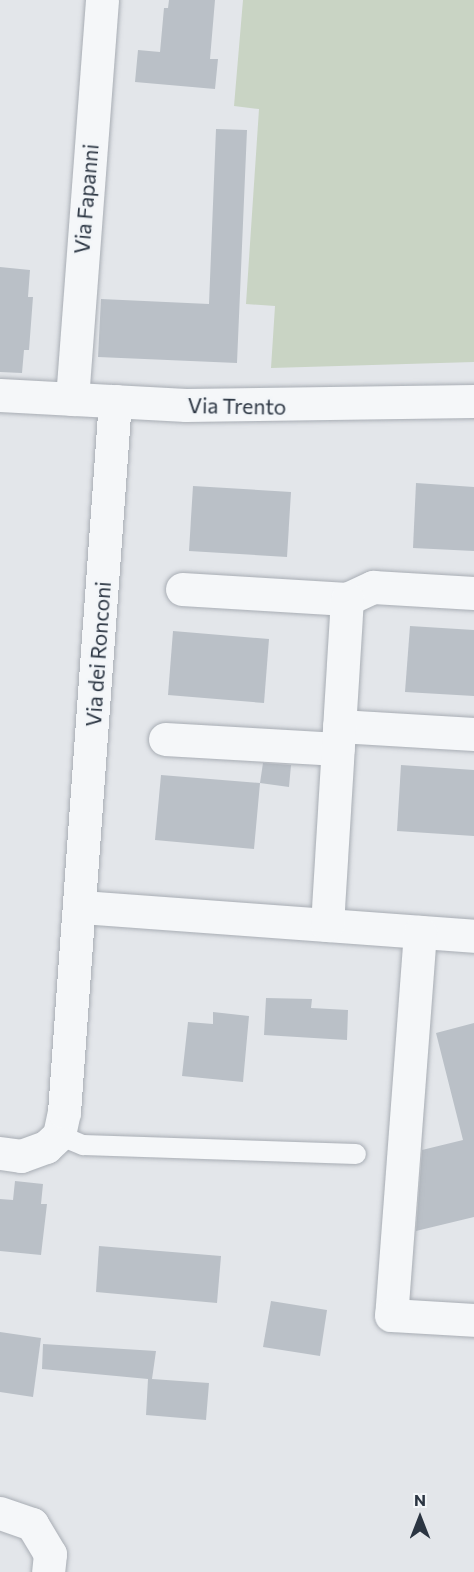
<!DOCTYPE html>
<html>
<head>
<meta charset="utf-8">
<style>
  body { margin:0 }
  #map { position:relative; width:474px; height:1572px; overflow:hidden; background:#e3e6ea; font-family:Commissioner,sans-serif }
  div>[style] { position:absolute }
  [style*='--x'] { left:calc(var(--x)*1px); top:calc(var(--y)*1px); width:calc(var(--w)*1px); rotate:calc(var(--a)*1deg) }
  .green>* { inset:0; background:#c9d4c4 }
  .building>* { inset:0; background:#bac0c7 }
  .roads { filter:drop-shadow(0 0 2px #a8adb4) drop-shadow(0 0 2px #a8adb4) }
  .service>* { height:20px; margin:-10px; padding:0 10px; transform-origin:10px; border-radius:10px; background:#f5f7f9 }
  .minor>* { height:33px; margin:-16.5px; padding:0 16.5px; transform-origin:16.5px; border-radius:16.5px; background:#f5f7f9 }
  .tertiary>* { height:33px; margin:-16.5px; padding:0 16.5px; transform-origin:16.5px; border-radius:16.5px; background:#f5f7f9 }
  span { translate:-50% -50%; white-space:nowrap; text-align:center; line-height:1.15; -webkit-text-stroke:4.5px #f2f5f8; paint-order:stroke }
  .street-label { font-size:21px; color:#2b3542 }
  .north { position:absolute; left:390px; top:1488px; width:60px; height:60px; -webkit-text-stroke:4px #f2f5f8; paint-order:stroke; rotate:0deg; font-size:16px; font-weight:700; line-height:24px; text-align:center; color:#2b3542 }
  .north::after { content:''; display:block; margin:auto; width:21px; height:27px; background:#2b3542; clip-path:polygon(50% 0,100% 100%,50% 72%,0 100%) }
</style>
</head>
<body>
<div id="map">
  <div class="green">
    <div style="clip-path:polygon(243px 0,474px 0,474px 362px,271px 368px,275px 306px,246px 304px,259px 109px,234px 106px)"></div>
  </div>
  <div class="building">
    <div style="clip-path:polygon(169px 0,215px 0,210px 59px,218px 59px,215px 89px,135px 82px,138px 50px,160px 52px,164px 8px,168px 8px)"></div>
    <div style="clip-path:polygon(216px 129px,247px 130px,237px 363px,98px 357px,101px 299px,209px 304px)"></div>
    <div style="clip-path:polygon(0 267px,30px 270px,28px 297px,33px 297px,29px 350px,24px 350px,22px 373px,0 372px)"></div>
    <div style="clip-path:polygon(416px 483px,474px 487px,474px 551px,413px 548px)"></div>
    <div style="clip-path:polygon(193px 486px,291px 492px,287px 557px,189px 551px)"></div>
    <div style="clip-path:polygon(410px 626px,474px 630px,474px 696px,405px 692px)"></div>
    <div style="clip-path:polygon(173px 631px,269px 639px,264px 703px,168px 695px)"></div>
    <div style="clip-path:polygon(263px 763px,291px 765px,289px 787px,260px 783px)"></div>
    <div style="clip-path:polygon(401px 765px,474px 770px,474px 836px,397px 831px)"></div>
    <div style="clip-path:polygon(161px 775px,260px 783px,254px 849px,155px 840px)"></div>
    <div style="clip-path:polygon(266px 998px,312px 999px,311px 1008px,348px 1010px,347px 1040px,264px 1035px)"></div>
    <div style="clip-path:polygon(213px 1012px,249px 1016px,243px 1082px,182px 1076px,188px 1022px,213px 1024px)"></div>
    <div style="clip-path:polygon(474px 1023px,474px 1217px,416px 1231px,422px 1150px,463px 1140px,436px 1033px)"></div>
    <div style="clip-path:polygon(15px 1181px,43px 1184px,41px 1204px,47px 1204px,41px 1255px,0 1251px,0 1199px,13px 1200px)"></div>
    <div style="clip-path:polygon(99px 1246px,221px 1256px,217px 1303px,96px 1292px)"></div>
    <div style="clip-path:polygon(271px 1301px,327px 1310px,320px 1356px,263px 1347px)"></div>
    <div style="clip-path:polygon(0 1332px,41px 1338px,33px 1397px,0 1392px)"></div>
    <div style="clip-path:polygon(43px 1344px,156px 1351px,152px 1379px,209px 1383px,206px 1420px,146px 1415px,148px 1379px,42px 1369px)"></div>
  </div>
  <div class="roads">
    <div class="service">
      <div style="--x:59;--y:1135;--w:26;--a:23"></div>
      <div style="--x:83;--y:1145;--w:273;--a:1.9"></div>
    </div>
    <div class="minor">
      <div style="--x:72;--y:399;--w:400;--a:-85.7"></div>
      <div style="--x:182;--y:589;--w:165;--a:3.5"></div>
      <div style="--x:347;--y:599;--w:29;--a:-25"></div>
      <div style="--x:373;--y:587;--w:101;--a:3.4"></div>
      <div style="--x:339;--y:726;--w:135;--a:3.4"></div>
      <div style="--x:165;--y:739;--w:173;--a:3.3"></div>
      <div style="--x:81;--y:907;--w:394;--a:4.2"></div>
      <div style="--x:327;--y:925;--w:327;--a:-86.5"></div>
      <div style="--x:420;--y:932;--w:384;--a:94.3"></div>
      <div style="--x:391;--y:1315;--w:83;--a:3.4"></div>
      <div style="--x:0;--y:1153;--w:21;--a:8"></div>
      <div style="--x:21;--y:1156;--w:27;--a:-20"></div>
      <div style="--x:46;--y:1147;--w:18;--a:-43"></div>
      <div style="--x:59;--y:1135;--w:24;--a:-78"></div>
      <div style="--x:64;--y:1112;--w:713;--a:-85.9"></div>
      <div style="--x:0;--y:1513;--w:34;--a:19"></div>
      <div style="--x:32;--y:1524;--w:35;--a:59"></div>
      <div style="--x:50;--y:1554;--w:18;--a:96"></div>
    </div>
    <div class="tertiary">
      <div style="--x:0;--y:395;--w:186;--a:3.1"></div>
      <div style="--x:186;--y:405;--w:288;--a:-0.8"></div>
    </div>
  </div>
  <div class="street-label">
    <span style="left:86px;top:199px;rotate:-85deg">Via Fapanni</span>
    <span style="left:237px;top:406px;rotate:1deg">Via Trento</span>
    <span style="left:98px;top:654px;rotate:-86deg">Via dei Ronconi</span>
  </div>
  <div class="north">N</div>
</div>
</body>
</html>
